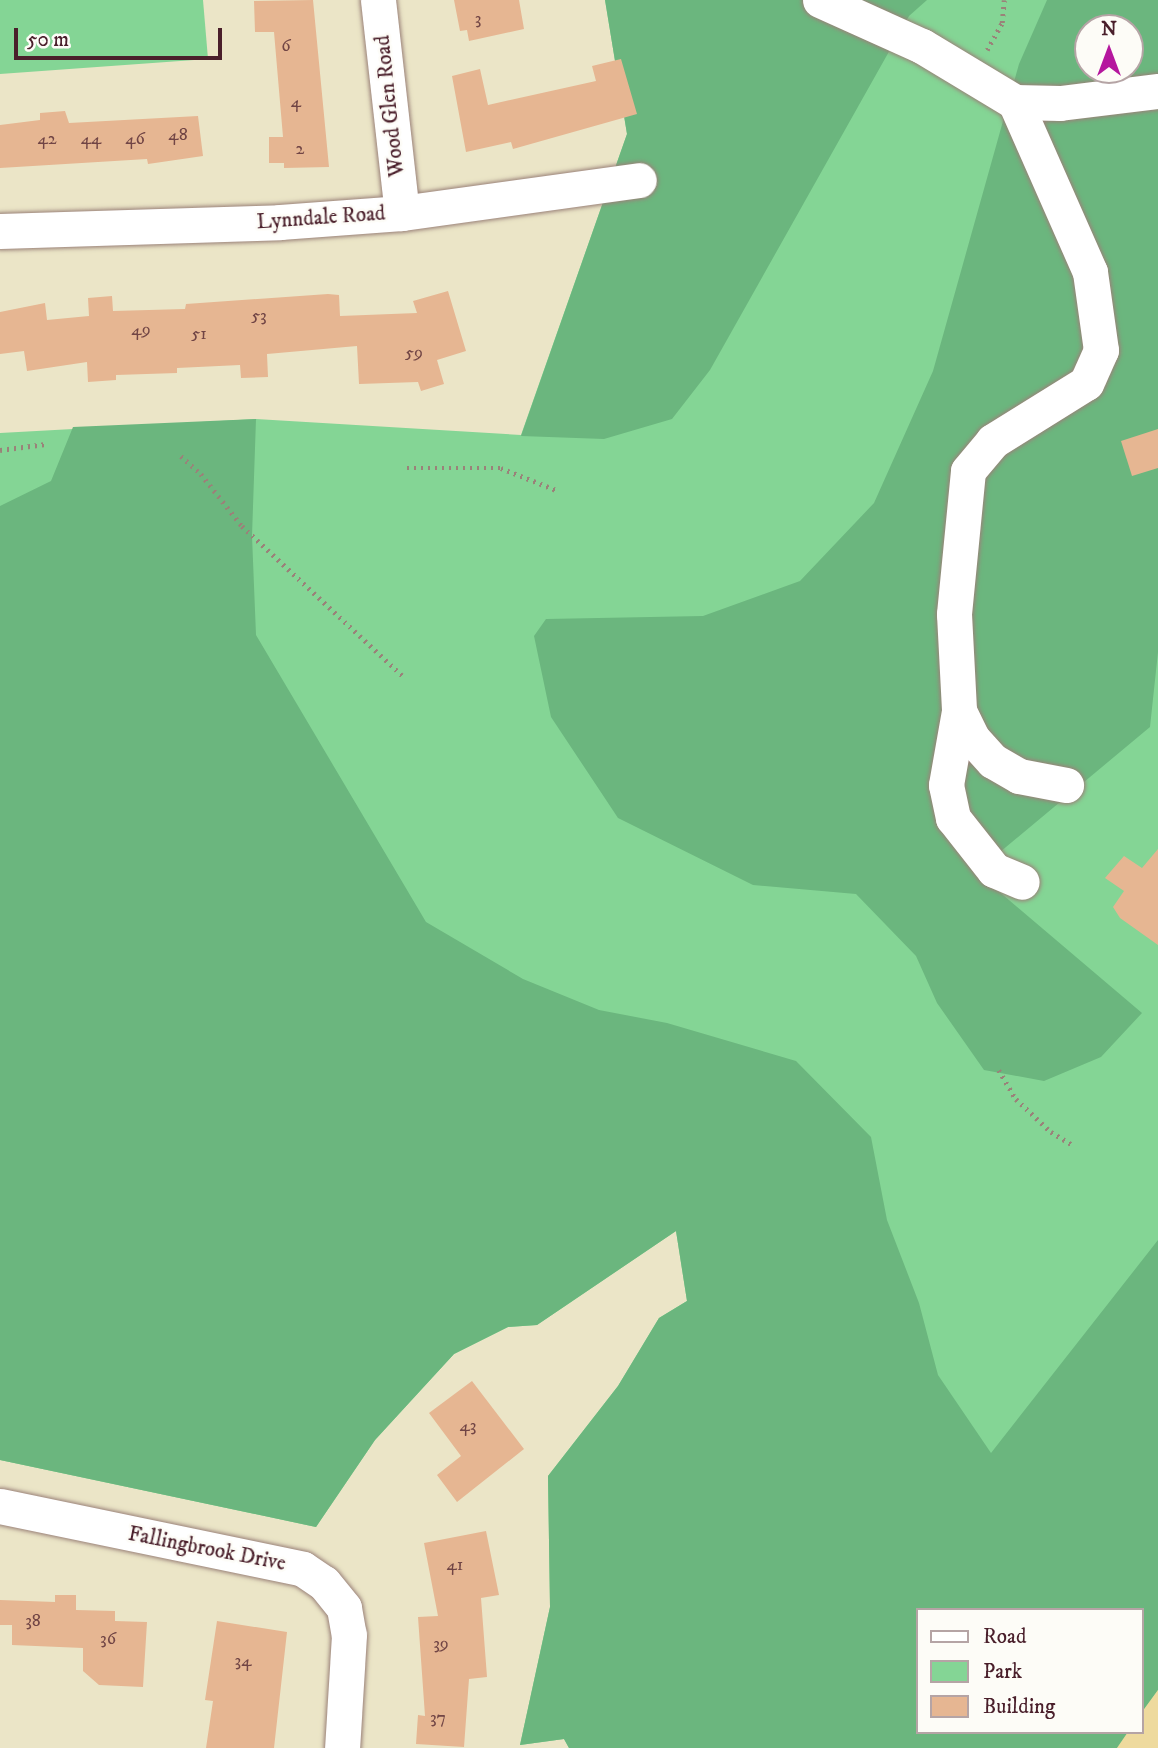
<!DOCTYPE html>
<html>
<head>
<meta charset="utf-8">
<style>
  body { margin:0 }
  #map { position:relative; width:1158px; height:1748px; overflow:hidden; background:#ebe5c7; font-family:"IM FELL DW Pica",serif }
  div>[style] { position:absolute }
  [style*='--x'] { left:calc(var(--x)*1px); top:calc(var(--y)*1px); width:calc(var(--w)*1px); rotate:calc(var(--a)*1deg) }
  .green>* { inset:0; background:#84d595 }
  .forest>* { inset:0; background:#6bb67e }
  .sand>* { inset:0; background:#eeda9e }
  .building>* { inset:0; background:#e6b692 }
  .path>* { height:4.5px; margin-top:-2.25px; transform-origin:0; background:repeating-linear-gradient(90deg,#9a8279 0 2px,transparent 0 7px) }
  .roads { filter:drop-shadow(0 0 2px #9a8279) drop-shadow(0 0 2px #9a8279) }
  .minor>* { height:35px; margin:-17.5px; padding:0 17.5px; transform-origin:17.5px; border-radius:17.5px; background:#fff }
  span { translate:-50% -50%; white-space:nowrap; text-align:center; line-height:1.15; -webkit-text-stroke:5px #fdfcf7; paint-order:stroke }
  .number-label { font-size:18px; color:#714545 }
  .number-label span { -webkit-text-stroke-width:0 }
  .street-label { font-size:21px; color:#4a1f2b }
  .legend { position:absolute; left:916px; top:1608px; width:228px; height:126px; box-sizing:border-box; background:#fdfcf7; border:2px solid #b5a4a5; margin:0; padding:9px 12px; list-style:none; font-size:21px; color:#4a1f2b }
  .legend li { display:flex; align-items:center; gap:14px; height:35px }
  .legend b { width:35px; border:2px solid #b5a4a5 }
  .north { position:absolute; left:1074px; top:14px; width:70px; height:70px; box-sizing:border-box; background:#fdfcf7; border:2px solid #b5a4a5; border-radius:50%; rotate:0deg; font-size:19px; font-weight:700; line-height:28px; text-align:center; color:#4a1f2b }
  .north::after { content:''; display:block; margin:auto; width:24px; height:32px; background:#b5179e; clip-path:polygon(50% 0,100% 100%,50% 72%,0 100%) }
  .scale { position:absolute; left:14px; top:28px; width:208px; height:32px; box-sizing:border-box; border:4px solid #4a1f2b; border-top:0; padding-left:9px; font-size:21px; line-height:24px; white-space:nowrap; color:#4a1f2b; -webkit-text-stroke:5px #fdfcf7; paint-order:stroke }
</style>
</head>
<body>
<div id="map">
  <div class="green">
    <div style="clip-path:polygon(0 0,203px 0,208px 59px,0 74px)"></div>
    <div style="clip-path:polygon(evenodd,605px 0,1158px 0,1158px 1731px,1144px 1748px,569px 1748px,564px 1739px,520px 1745px,550px 1607px,548px 1476px,618px 1386px,659px 1318px,687px 1301px,676px 1231px,537px 1325px,508px 1327px,454px 1354px,375px 1440px,316px 1527px,0 1460px,0 433px,256px 419px,521px 435px,627px 134px,605px 0,1088px 28px,1130px 28px,1130px 70px,1088px 70px,1088px 28px,605px 0,918px 1610px,1142px 1610px,1142px 1732px,918px 1732px,918px 1610px)"></div>
  </div>
  <div class="forest">
    <div style="clip-path:polygon(605px 0,927px 0,909px 16px,710px 370px,672px 419px,604px 439px,521px 436px,627px 134px)"></div>
    <div style="clip-path:polygon(evenodd,1047px 0,1158px 0,1158px 652px,1150px 727px,976px 872px,1142px 1013px,1101px 1057px,1044px 1081px,984px 1070px,937px 1003px,916px 956px,856px 894px,753px 885px,618px 818px,551px 717px,534px 636px,546px 619px,703px 616px,800px 581px,874px 503px,933px 371px,1019px 64px,1047px 0,1088px 28px,1130px 28px,1130px 70px,1088px 70px,1088px 28px)"></div>
    <div style="clip-path:polygon(256px 419px,252px 536px,256px 635px,426px 922px,523px 979px,599px 1010px,667px 1023px,796px 1061px,871px 1137px,887px 1220px,919px 1303px,938px 1375px,991px 1453px,1158px 1240px,1158px 1690px,1142px 1712px,1142px 1610px,918px 1610px,918px 1732px,1128px 1732px,1117px 1748px,569px 1748px,564px 1739px,520px 1745px,550px 1607px,548px 1476px,618px 1386px,659px 1318px,687px 1301px,676px 1231px,537px 1325px,508px 1327px,454px 1354px,375px 1440px,316px 1527px,0 1460px,0 506px,51px 481px,73px 427px)"></div>
  </div>
  <div class="sand">
    <div style="clip-path:polygon(1158px 1690px,1158px 1748px,1117px 1748px,1128px 1732px,1142px 1732px,1142px 1712px)"></div>
  </div>
  <div class="building">
    <div style="clip-path:polygon(313px 0,329px 167px,284px 168px,284px 163px,269px 163px,269px 137px,283px 137px,274px 32px,255px 32px,254px 1px)"></div>
    <div style="clip-path:polygon(454px 0,519px 0,524px 29px,469px 41px,467px 30px,460px 31px)"></div>
    <div style="clip-path:polygon(621px 59px,637px 114px,513px 149px,511px 142px,466px 152px,452px 76px,480px 69px,488px 105px,596px 81px,592px 66px)"></div>
    <div style="clip-path:polygon(65px 111px,69px 123px,198px 116px,203px 156px,148px 164px,147px 159px,0 168px,0 125px,40px 120px,40px 113px)"></div>
    <div style="clip-path:polygon(448px 291px,466px 351px,437px 360px,444px 384px,421px 391px,418px 382px,359px 384px,357px 346px,267px 354px,268px 377px,241px 378px,240px 365px,177px 368px,177px 373px,116px 375px,116px 380px,88px 382px,87px 362px,27px 371px,24px 351px,0 354px,0 312px,45px 303px,47px 320px,89px 316px,88px 298px,112px 296px,113px 311px,185px 309px,186px 304px,328px 294px,339px 295px,340px 316px,417px 313px,413px 301px)"></div>
    <div style="clip-path:polygon(1158px 429px,1158px 468px,1132px 476px,1121px 441px)"></div>
    <div style="clip-path:polygon(1158px 849px,1158px 945px,1120px 918px,1113px 907px,1124px 891px,1105px 878px,1124px 856px,1142px 868px)"></div>
    <div style="clip-path:polygon(472px 1381px,524px 1449px,457px 1502px,437px 1475px,461px 1456px,429px 1413px)"></div>
    <div style="clip-path:polygon(486px 1531px,499px 1595px,481px 1598px,487px 1677px,469px 1679px,464px 1747px,416px 1744px,418px 1715px,425px 1716px,418px 1617px,438px 1616px,424px 1543px)"></div>
    <div style="clip-path:polygon(55px 1595px,76px 1595px,76px 1610px,115px 1611px,115px 1621px,147px 1622px,143px 1687px,99px 1685px,83px 1671px,83px 1648px,12px 1645px,12px 1625px,0 1625px,0 1600px,55px 1602px)"></div>
    <div style="clip-path:polygon(217px 1621px,287px 1632px,274px 1748px,206px 1748px,213px 1701px,205px 1700px)"></div>
  </div>
  <div class="path">
    <div style="--x:987;--y:50;--w:31;--a:-61"></div>
    <div style="--x:1002;--y:23;--w:23;--a:-85"></div>
    <div style="--x:0;--y:450;--w:46;--a:-7.4"></div>
    <div style="--x:181;--y:456;--w:27;--a:42"></div>
    <div style="--x:201;--y:474;--w:66;--a:51.7"></div>
    <div style="--x:242;--y:526;--w:219;--a:43"></div>
    <div style="--x:407;--y:468;--w:94;--a:0"></div>
    <div style="--x:501;--y:468;--w:59;--a:21.8"></div>
    <div style="--x:999;--y:1070;--w:34;--a:60"></div>
    <div style="--x:1016;--y:1099;--w:48;--a:43.3"></div>
    <div style="--x:1051;--y:1132;--w:26;--a:31"></div>
  </div>
  <div class="roads">
    <div class="minor">
      <div style="--x:378;--y:0;--w:214;--a:83.6"></div>
      <div style="--x:820;--y:0;--w:112;--a:24.3"></div>
      <div style="--x:922;--y:46;--w:109;--a:31.1"></div>
      <div style="--x:1015;--y:102;--w:45;--a:1.3"></div>
      <div style="--x:1060;--y:103;--w:99;--a:-7"></div>
      <div style="--x:1015;--y:102;--w:186;--a:66.2"></div>
      <div style="--x:1090;--y:272;--w:79;--a:82"></div>
      <div style="--x:1101;--y:350;--w:36;--a:114"></div>
      <div style="--x:1086;--y:383;--w:110;--a:148.1"></div>
      <div style="--x:993;--y:441;--w:39;--a:130"></div>
      <div style="--x:968;--y:471;--w:144;--a:95.6"></div>
      <div style="--x:954;--y:614;--w:97;--a:87"></div>
      <div style="--x:959;--y:711;--w:30;--a:64"></div>
      <div style="--x:972;--y:738;--w:31;--a:48"></div>
      <div style="--x:993;--y:761;--w:30;--a:30"></div>
      <div style="--x:1019;--y:776;--w:48;--a:10.8"></div>
      <div style="--x:0;--y:231;--w:280;--a:-1.8"></div>
      <div style="--x:280;--y:222;--w:122;--a:-4.2"></div>
      <div style="--x:402;--y:213;--w:239;--a:-7.9"></div>
      <div style="--x:959;--y:711;--w:75;--a:100"></div>
      <div style="--x:946;--y:785;--w:34;--a:78"></div>
      <div style="--x:953;--y:818;--w:66;--a:51.7"></div>
      <div style="--x:994;--y:870;--w:30;--a:23"></div>
      <div style="--x:0;--y:1506;--w:309;--a:11.7"></div>
      <div style="--x:303;--y:1569;--w:25;--a:34"></div>
      <div style="--x:324;--y:1583;--w:32;--a:51"></div>
      <div style="--x:344;--y:1608;--w:27;--a:80"></div>
      <div style="--x:349;--y:1635;--w:113;--a:93.5"></div>
    </div>
  </div>
  <div class="number-label">
    <span style="left:478px;top:19px">3</span>
    <span style="left:286px;top:46px">6</span>
    <span style="left:296px;top:102px">4</span>
    <span style="left:178px;top:135px">48</span>
    <span style="left:47px;top:139px">42</span>
    <span style="left:91px;top:139px">44</span>
    <span style="left:135px;top:139px">46</span>
    <span style="left:300px;top:149px">2</span>
    <span style="left:259px;top:316px">53</span>
    <span style="left:141px;top:330px">49</span>
    <span style="left:199px;top:334px">51</span>
    <span style="left:414px;top:353px">59</span>
    <span style="left:468px;top:1426px">43</span>
    <span style="left:455px;top:1565px">41</span>
    <span style="left:33px;top:1621px">38</span>
    <span style="left:108px;top:1639px">36</span>
    <span style="left:441px;top:1644px">39</span>
    <span style="left:243px;top:1661px">34</span>
    <span style="left:438px;top:1718px">37</span>
  </div>
  <div class="street-label">
    <span style="left:390px;top:106px;rotate:-96deg">Wood Glen Road</span>
    <span style="left:321px;top:218px;rotate:-4deg">Lynndale Road</span>
    <span style="left:207px;top:1549px;rotate:11deg">Fallingbrook Drive</span>
  </div>
  <ul class="legend">
  <li><b style="height:9px;background:#fff"></b>Road</li>
  <li><b style="height:19px;background:#84d595"></b>Park</li>
  <li><b style="height:19px;background:#e6b692"></b>Building</li>
  </ul>
  <div class="north">N</div>
  <div class="scale">50 m</div>
</div>
</body>
</html>
